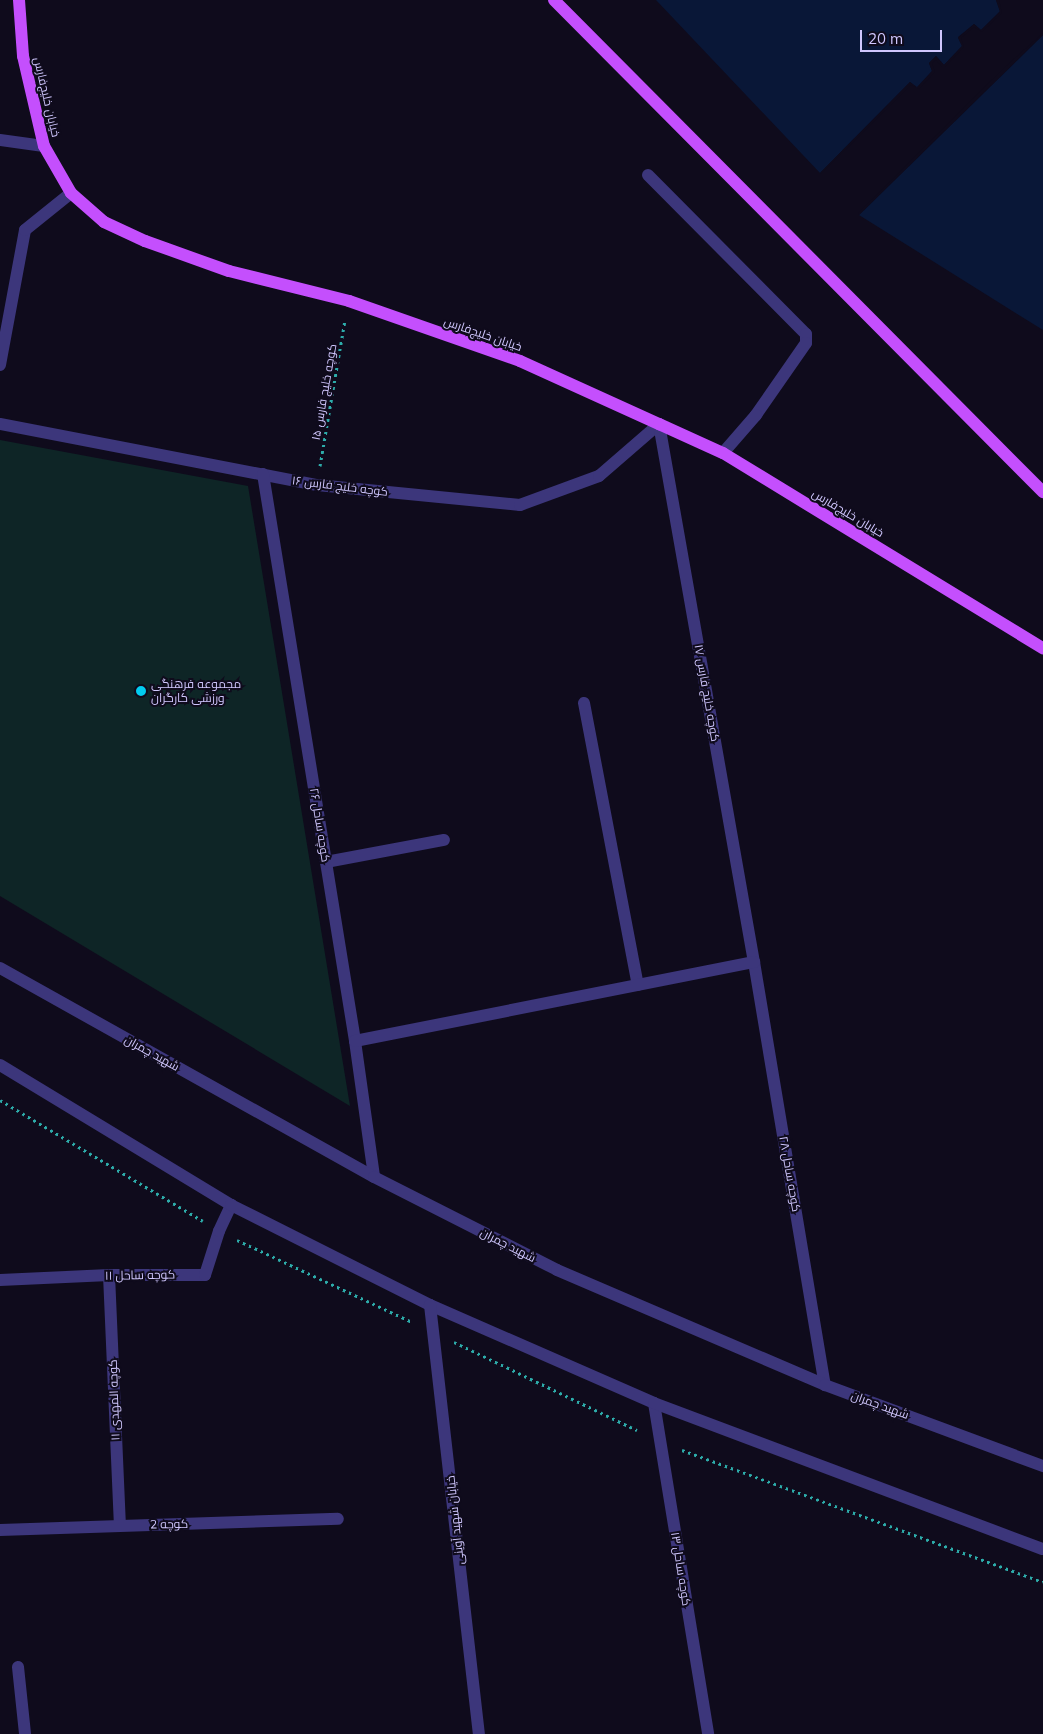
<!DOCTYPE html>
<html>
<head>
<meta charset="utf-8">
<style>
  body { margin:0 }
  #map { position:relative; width:1043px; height:1734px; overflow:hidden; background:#0f0b1c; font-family:Mulish,Cairo,sans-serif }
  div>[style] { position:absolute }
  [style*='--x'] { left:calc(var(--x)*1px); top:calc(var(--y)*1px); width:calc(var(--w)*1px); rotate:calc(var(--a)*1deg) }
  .green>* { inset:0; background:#0e2526 }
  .water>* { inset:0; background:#091737 }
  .pier>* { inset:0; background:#0f0b1c }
  .path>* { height:3px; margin-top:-1.5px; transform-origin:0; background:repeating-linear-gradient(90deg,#2dacaa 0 2.5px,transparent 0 6.5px) }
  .minor>* { height:12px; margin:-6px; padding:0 6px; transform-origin:6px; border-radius:6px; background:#3c367b }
  .tertiary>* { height:12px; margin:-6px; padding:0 6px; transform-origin:6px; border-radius:6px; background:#3c367b }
  .primary>* { height:12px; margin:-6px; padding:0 6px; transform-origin:6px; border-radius:6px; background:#c44ffd }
  .dots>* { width:14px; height:14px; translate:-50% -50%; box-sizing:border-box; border:2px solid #0f0b1c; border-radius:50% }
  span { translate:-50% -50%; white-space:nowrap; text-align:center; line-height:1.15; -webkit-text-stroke:4px #0f0b1c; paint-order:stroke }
  .street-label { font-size:12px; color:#d0c7fe }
  .poi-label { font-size:12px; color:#d0c7fe }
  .left { translate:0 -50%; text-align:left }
  .scale { position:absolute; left:860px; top:30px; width:82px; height:22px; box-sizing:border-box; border:2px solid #d0c7fe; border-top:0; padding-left:6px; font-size:15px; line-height:18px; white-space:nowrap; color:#d0c7fe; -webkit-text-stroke:4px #0f0b1c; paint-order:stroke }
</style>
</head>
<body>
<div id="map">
  <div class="green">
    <div style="clip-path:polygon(0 440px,248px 486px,350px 1106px,0 896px)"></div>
  </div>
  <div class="water">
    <div style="clip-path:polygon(656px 0,996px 0,1000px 11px,981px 30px,974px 24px,958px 37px,962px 46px,944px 65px,936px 56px,929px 63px,932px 71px,917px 88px,910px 82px,820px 173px)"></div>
    <div style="clip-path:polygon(1043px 35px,1043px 330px,859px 215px)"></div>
  </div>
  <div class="pier">
    <div style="clip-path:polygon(996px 0,999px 0,1002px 13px,982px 32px,974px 27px,961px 38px,964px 47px,945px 67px,942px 67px,936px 60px,932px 63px,935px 72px,919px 89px,911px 85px,821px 174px,820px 173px,910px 82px,917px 87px,932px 71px,929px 63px,936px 56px,944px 65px,962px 46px,958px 38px,974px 24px,981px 30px,1000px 12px)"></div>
    <div style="clip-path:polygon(1043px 33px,1043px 35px,859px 215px,858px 213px,1006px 66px)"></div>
  </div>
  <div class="path">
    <div style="--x:320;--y:466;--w:149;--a:-80.3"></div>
    <div style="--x:0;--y:1100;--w:236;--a:30.8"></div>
    <div style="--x:237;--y:1240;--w:193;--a:25.1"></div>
    <div style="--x:454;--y:1342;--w:203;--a:25.7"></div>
    <div style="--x:682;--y:1450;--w:384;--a:20.1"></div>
  </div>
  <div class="minor">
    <div style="--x:0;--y:140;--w:44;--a:7.8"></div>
    <div style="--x:648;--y:175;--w:224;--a:45.2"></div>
    <div style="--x:806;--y:334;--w:9;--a:90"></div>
    <div style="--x:806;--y:343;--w:88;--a:124.8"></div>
    <div style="--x:756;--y:415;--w:50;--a:131"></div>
    <div style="--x:0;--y:365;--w:137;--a:-79.5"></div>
    <div style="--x:25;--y:230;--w:59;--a:-38.8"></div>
    <div style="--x:0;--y:424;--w:323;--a:10.9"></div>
    <div style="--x:317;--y:485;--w:204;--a:5.6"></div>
    <div style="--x:520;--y:505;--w:84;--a:-20.2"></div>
    <div style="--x:599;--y:476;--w:79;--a:-40.9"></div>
    <div style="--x:659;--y:424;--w:546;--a:79.99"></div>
    <div style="--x:754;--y:962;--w:429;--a:80.5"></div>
    <div style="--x:263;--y:474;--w:574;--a:80.78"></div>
    <div style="--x:355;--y:1041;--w:137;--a:82"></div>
    <div style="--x:584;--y:703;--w:287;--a:79.2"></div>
    <div style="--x:326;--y:862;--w:120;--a:-10.6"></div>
    <div style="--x:355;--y:1041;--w:407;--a:-11.2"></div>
    <div style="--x:109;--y:1275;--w:250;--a:87.5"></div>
    <div style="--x:0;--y:1280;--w:109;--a:-2.6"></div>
    <div style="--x:109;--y:1275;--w:96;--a:0"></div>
    <div style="--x:205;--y:1275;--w:46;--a:-72.3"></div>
    <div style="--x:219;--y:1231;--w:29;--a:-65"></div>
    <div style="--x:654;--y:1403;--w:335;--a:80.7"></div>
    <div style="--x:0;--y:1530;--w:338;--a:-1.9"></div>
    <div style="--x:18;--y:1667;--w:67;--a:84"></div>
  </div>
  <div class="tertiary">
    <div style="--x:0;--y:968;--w:428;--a:29.2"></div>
    <div style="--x:374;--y:1177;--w:205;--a:26.9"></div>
    <div style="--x:557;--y:1270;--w:292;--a:23.2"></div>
    <div style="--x:825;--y:1385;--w:233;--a:20.4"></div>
    <div style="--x:0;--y:1065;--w:270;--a:31.2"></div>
    <div style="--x:231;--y:1205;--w:223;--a:26.7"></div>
    <div style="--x:430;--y:1305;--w:244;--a:23.6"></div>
    <div style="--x:654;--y:1403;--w:415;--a:20.6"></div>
    <div style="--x:430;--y:1305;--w:432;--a:83.5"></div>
  </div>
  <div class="primary">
    <div style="--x:19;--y:0;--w:56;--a:85.9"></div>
    <div style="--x:23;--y:56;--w:92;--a:76.9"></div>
    <div style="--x:44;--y:146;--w:54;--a:60.1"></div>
    <div style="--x:71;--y:193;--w:44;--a:41.3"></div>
    <div style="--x:104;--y:222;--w:45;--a:24.9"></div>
    <div style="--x:145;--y:241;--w:89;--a:19.7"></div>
    <div style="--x:229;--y:271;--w:124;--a:14"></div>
    <div style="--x:349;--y:301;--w:181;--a:19.3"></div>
    <div style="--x:520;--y:361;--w:153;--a:24.4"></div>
    <div style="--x:659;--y:424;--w:70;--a:24.4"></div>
    <div style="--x:723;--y:453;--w:375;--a:31.4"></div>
    <div style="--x:554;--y:0;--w:694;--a:45.18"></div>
  </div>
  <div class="dots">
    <div style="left:141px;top:691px;background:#02ccef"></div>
  </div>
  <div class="street-label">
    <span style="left:47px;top:97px;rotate:77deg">خیابان خلیج‌فارس</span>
    <span style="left:483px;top:334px;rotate:19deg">خیابان خلیج‌فارس</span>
    <span style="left:324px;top:392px;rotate:-80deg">کوچه خلیج فارس ۱۵</span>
    <span style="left:340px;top:486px;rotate:7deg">کوچه خلیج فارس ۱۶</span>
    <span style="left:848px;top:513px;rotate:31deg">خیابان خلیج‌فارس</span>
    <span style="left:707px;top:693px;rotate:80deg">کوچه خلیج فارس ۱۷</span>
    <span style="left:320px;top:825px;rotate:81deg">کوچه ساحل ۲۶</span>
    <span style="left:152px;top:1053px;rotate:29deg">شهید چمران</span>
    <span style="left:790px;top:1174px;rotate:80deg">کوچه ساحل ۲۸</span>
    <span style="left:508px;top:1245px;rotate:27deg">شهید چمران</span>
    <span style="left:140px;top:1275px;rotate:-1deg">کوچه ساحل ۱۱</span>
    <span style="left:114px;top:1400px;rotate:-92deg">کوچه المهدی ۱۱</span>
    <span style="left:880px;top:1405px;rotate:20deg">شهید چمران</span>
    <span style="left:455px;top:1520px;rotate:-96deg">خیابان شهید آوینی</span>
    <span style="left:169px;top:1524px;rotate:-1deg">کوچه 2</span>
    <span style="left:681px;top:1569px;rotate:81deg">کوچه ساحل ۱۳</span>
  </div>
  <div class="poi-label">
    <span class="left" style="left:151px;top:691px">مجموعه فرهنگی<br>ورزشی کارگران</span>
  </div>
  <div class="scale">20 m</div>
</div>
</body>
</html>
